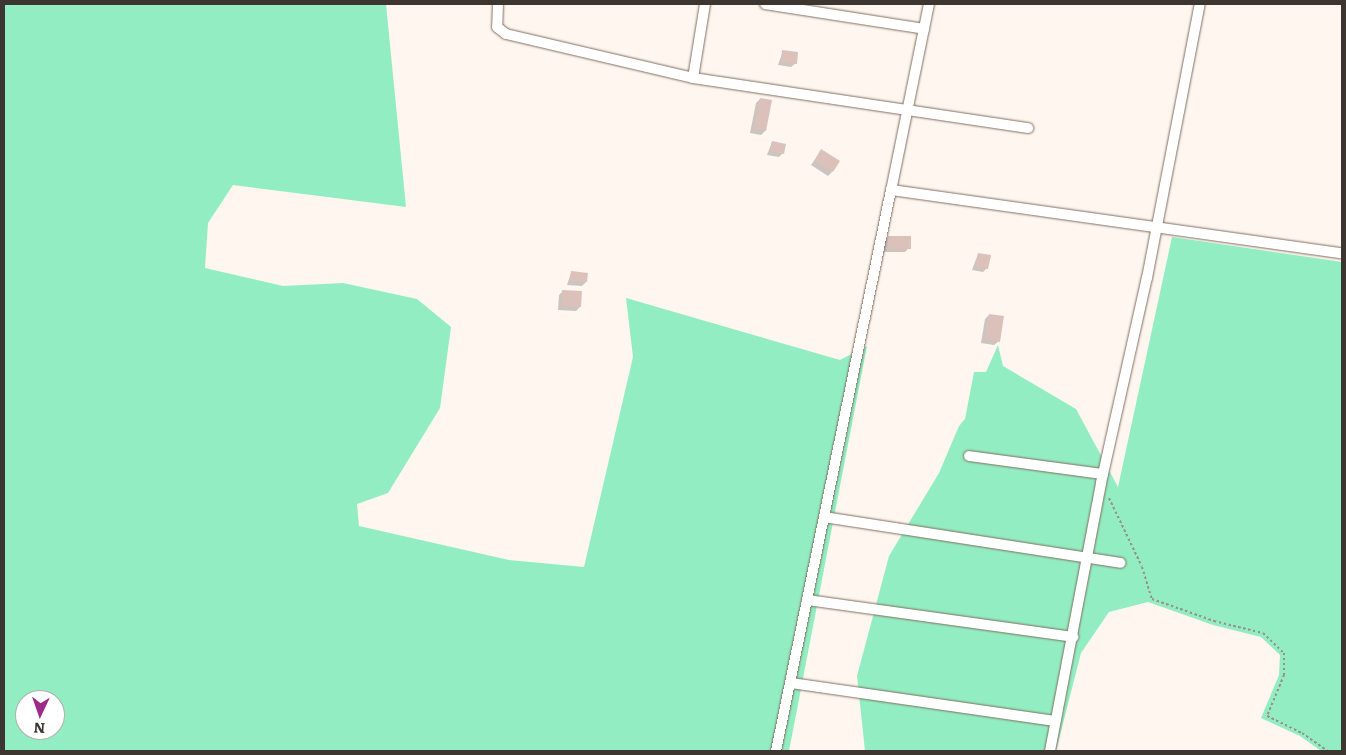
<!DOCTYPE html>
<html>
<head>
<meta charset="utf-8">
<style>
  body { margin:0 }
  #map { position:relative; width:1346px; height:755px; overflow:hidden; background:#fef6ef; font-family:Literata,serif }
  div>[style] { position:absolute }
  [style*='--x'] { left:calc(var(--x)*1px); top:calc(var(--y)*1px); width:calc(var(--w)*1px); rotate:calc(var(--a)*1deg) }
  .green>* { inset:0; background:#92eec2 }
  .shadow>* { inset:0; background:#0003 }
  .building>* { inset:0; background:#dcc1bb }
  .path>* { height:2px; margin-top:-1px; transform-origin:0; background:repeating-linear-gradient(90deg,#98908a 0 2.5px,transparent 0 5px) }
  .roads { filter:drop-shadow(0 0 1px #806f60) drop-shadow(0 0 1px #806f60) }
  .minor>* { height:10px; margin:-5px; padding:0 5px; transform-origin:5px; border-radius:5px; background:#fff }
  span { translate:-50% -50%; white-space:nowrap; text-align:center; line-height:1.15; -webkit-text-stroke:5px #fff; paint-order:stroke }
  .frame { position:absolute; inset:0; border:5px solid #3d352f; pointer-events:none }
  .north { position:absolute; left:15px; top:690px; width:50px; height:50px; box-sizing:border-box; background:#fff; border:1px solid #b1aeac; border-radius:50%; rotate:183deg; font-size:14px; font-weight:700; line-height:20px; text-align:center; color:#3d352f }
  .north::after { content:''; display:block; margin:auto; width:18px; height:22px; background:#9c2c8a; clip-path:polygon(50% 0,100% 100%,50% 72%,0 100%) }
</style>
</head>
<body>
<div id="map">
  <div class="green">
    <div style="clip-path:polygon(evenodd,4px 4px,386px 4px,406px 207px,233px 185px,208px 223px,205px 268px,283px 286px,343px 283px,417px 299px,451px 327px,440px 408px,388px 493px,357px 504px,359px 526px,509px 560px,584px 567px,633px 357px,626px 298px,840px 360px,867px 346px,789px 751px,4px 751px,4px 4px,25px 700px,55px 700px,55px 730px,25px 730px,25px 700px)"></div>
    <div style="clip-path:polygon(1172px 237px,1342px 262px,1342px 751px,1321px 751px,1300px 736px,1261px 718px,1279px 675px,1280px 655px,1261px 637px,1213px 625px,1148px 602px,1109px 612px,1081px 653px,1056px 751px,865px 751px,857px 676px,889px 556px,939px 473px,959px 426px,965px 419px,974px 372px,986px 372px,998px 345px,1003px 366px,1076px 409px,1118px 487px)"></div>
  </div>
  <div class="shadow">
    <div style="clip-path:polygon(783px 51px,796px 63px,791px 67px,778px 65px)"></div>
    <div style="clip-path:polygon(760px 99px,765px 131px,761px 135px,750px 133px,756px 103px)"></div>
    <div style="clip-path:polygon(772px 142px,783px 153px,779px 157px,767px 155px)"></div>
    <div style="clip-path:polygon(821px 151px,832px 172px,828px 176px,811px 165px)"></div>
    <div style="clip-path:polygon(889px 237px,909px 248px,905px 252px,884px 252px,884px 241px)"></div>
    <div style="clip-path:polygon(978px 254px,987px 268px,983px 272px,972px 270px)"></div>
    <div style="clip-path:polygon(571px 273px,586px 282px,582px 286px,567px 285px)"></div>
    <div style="clip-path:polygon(563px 291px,580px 307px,576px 311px,558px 310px,559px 295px)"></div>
    <div style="clip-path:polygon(989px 315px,999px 341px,994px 345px,981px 343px,985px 319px)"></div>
  </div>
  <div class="building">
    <div style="clip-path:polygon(782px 50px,798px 52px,797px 64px,781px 62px)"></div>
    <div style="clip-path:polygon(760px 98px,772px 100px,766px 131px,754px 129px)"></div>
    <div style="clip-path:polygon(772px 141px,786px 144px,784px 154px,770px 151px)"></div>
    <div style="clip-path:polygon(821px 149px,840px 161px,833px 172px,814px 161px)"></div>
    <div style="clip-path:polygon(888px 236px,911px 236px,911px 249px,888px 249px)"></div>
    <div style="clip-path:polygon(978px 253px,991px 255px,988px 269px,975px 267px)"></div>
    <div style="clip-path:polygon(571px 271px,588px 273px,587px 282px,570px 281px)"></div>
    <div style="clip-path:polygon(562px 290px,582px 291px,581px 307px,562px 306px)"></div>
    <div style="clip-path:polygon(989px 314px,1004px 316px,1000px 342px,985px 339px)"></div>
  </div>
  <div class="path">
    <div style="--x:1109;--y:498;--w:76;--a:64.4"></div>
    <div style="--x:1142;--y:567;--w:34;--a:73"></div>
    <div style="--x:1152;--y:599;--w:66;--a:19.5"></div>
    <div style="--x:1214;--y:621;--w:50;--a:13.8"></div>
    <div style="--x:1263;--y:633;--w:29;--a:44"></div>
    <div style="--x:1284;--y:653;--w:22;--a:90"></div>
    <div style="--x:1284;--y:675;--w:44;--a:112.5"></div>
    <div style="--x:1267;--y:716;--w:39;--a:26"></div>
    <div style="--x:1302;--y:733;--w:32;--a:35"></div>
  </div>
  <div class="roads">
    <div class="minor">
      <div style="--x:498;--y:4;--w:23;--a:92"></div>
      <div style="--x:497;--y:27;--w:11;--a:38"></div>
      <div style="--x:506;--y:34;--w:192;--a:13.2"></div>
      <div style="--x:705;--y:4;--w:75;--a:99.2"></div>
      <div style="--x:693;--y:78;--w:339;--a:8.5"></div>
      <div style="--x:765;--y:4;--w:161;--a:8.9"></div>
      <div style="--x:929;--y:4;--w:190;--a:101.5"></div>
      <div style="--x:891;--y:190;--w:455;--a:8"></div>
      <div style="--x:969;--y:456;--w:135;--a:7.7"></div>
      <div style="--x:824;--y:517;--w:300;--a:8.8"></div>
      <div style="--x:807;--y:600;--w:269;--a:7.9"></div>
      <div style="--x:791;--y:683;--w:267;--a:8.2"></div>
      <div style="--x:776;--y:751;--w:573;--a:-78.42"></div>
      <div style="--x:1050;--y:751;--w:273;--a:-79.2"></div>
      <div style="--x:1101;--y:483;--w:210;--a:-77.4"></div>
      <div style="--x:1147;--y:278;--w:279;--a:-79.1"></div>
    </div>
  </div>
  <div class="frame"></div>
  <div class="north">N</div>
</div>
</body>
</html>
